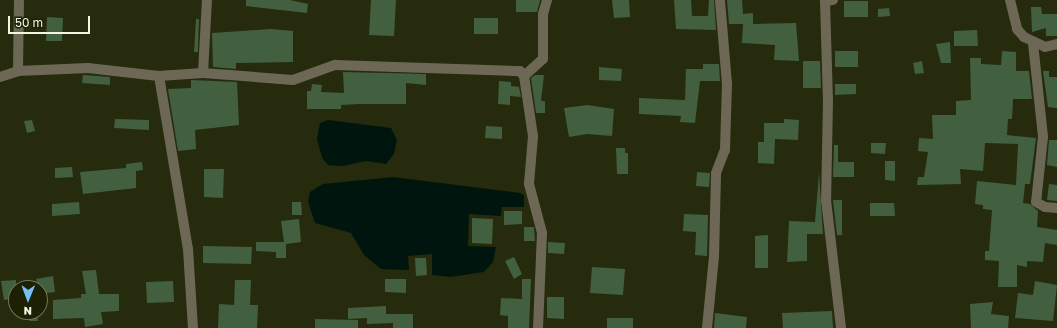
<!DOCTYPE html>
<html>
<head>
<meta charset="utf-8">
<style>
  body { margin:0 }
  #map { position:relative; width:1057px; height:328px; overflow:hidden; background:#262b0d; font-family:"Golos Text",sans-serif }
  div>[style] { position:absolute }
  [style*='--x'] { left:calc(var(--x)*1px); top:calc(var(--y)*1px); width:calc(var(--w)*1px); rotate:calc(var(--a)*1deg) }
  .water>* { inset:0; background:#00150d }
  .building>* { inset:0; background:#42603f }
  .minor>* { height:10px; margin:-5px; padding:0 5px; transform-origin:5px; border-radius:5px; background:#6d6856 }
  span { translate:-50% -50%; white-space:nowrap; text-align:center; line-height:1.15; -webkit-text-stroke:3.5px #1d2103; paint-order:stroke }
  .north { position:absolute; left:8px; top:280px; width:40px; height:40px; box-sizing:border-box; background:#1d2103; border:1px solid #72765d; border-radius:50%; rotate:181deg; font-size:11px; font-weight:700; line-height:16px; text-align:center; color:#f1f5e3 }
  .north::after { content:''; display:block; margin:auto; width:14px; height:18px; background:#77bff7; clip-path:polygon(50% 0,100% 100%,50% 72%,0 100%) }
  .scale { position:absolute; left:8px; top:16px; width:82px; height:18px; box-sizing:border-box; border:2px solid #f1f5e3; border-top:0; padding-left:5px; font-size:12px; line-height:14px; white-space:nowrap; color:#f1f5e3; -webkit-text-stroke:3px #1d2103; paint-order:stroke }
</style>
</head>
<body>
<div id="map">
  <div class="water">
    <div style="clip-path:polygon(328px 120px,391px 128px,397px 140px,394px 154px,386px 164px,366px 161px,343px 166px,328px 165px,322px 158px,317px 139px,320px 123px)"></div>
    <div style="clip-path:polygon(393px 177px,520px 193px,524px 195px,524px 207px,502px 207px,501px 216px,469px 214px,468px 246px,496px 247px,493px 262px,484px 272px,451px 277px,432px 275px,432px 254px,408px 256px,409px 270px,381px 269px,364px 255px,351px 233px,315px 223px,308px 202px,310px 192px,323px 184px)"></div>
  </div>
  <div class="building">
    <div style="clip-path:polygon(246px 0,290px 0,308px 4px,307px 13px,246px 6px)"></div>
    <div style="clip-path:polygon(371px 0,396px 0,394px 36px,369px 35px)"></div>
    <div style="clip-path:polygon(516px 0,540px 0,537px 12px,516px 12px)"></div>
    <div style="clip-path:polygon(612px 0,629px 0,630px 17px,614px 18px)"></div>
    <div style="clip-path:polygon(674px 0,691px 0,692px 16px,708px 16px,709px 0,714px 0,716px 30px,676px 29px)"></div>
    <div style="clip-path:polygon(727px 0,742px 0,743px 14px,753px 13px,753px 24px,796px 23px,799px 61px,774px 60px,775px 45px,742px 43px,743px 24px,729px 24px)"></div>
    <div style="clip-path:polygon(844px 1px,868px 1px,868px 17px,844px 17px)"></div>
    <div style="clip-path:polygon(1031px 7px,1041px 7px,1042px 14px,1057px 14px,1057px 36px,1046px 36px,1046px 28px,1032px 32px)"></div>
    <div style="clip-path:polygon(889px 8px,890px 16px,878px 17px,878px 9px)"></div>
    <div style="clip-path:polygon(47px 17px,63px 18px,62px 41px,46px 41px)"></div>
    <div style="clip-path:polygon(474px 18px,498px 18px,498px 34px,474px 34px)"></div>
    <div style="clip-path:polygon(196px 19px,199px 19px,198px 52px,194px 52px)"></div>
    <div style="clip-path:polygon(271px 29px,293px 31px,293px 62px,236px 63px,236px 69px,213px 67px,212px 33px)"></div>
    <div style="clip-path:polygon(977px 30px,978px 46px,954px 46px,954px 31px)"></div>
    <div style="clip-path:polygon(950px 42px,951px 63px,941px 63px,936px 44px)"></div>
    <div style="clip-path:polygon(835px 51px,858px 51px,858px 67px,835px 67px)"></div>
    <div style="clip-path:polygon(1002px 51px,1016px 52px,1016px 71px,1029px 71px,1032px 99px,1013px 99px,1012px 119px,1008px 119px,1007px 135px,1036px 138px,1030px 184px,1025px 184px,1023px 203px,1030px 204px,1038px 211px,1037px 227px,1057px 230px,1057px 245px,1045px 243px,1043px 262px,1027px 261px,1027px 267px,1017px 265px,1017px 287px,998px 287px,999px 261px,985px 260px,985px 251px,989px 251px,992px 210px,983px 209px,983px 205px,975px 204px,977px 181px,1016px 185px,1018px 144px,985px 143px,983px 171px,960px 169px,961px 184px,917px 185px,918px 177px,924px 177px,928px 152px,918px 151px,919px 138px,933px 139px,932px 115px,956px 115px,956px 101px,971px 100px,970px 58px,981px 58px,981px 64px,1001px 65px)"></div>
    <div style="clip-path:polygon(803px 61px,820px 61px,821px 88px,803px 88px)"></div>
    <div style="clip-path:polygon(922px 61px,924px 73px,915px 74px,913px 63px)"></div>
    <div style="clip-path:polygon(703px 64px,719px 64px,720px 81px,700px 81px,695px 123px,680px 122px,681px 116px,639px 114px,639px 98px,685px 100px,686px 69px,703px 69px)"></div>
    <div style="clip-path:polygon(599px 67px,622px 69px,621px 81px,599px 80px)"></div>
    <div style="clip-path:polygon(1043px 71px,1049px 71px,1049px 77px,1057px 77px,1057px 108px,1048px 107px)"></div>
    <div style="clip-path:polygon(343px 72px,426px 74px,426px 85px,406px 83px,406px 104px,359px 104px,341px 105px,341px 109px,307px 109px,307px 91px,311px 91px,312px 84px,322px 85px,321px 92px,344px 93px)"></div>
    <div style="clip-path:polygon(83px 75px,110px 77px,110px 85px,82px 83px)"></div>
    <div style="clip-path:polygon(535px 75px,544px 75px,541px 101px,545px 101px,545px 113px,536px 113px,531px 78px)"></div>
    <div style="clip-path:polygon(191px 80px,237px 82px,239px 125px,195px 130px,196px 149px,178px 151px,168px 89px,191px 88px)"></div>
    <div style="clip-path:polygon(499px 81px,511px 82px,511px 86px,519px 87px,521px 97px,510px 96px,510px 105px,498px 104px)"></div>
    <div style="clip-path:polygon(835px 84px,856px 84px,856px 94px,835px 95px)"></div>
    <div style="clip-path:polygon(587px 105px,614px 109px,612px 136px,587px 134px,569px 137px,564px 108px)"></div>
    <div style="clip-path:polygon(115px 119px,149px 120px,149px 130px,114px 128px)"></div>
    <div style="clip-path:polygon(784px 119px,799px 120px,798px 140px,775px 139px,774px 164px,758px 163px,758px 142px,764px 142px,764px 123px,784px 123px)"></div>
    <div style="clip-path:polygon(32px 120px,35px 131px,27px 133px,24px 121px)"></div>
    <div style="clip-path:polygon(486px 126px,502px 127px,502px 139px,485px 138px)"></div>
    <div style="clip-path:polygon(1049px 140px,1057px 140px,1057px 167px,1047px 165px)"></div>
    <div style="clip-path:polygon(871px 143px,886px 143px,885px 154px,871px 153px)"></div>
    <div style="clip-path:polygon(834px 145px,838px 145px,838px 162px,854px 162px,854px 177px,833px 177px)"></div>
    <div style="clip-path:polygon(616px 148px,625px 148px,625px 153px,628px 153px,628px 174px,617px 174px)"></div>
    <div style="clip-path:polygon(885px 161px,895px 161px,895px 181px,885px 180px)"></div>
    <div style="clip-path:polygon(142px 162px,143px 170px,136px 171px,136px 188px,83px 194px,80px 172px,126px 168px,126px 164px)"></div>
    <div style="clip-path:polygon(72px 167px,73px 177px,55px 178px,55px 168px)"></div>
    <div style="clip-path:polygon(204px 169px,224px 169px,223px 198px,204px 197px)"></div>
    <div style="clip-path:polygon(697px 172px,710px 173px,709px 187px,696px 186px)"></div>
    <div style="clip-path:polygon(819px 173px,823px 234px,807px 234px,807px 261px,787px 262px,789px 221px,815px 222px)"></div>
    <div style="clip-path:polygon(1049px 184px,1057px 185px,1057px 201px,1047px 200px)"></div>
    <div style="clip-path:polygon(833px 200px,842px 200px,842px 235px,837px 235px)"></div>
    <div style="clip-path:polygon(79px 202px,80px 214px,52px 216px,52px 204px)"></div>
    <div style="clip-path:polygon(292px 202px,301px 202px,302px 215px,292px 215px)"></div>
    <div style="clip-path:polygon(870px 203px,894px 203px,895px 216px,870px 216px)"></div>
    <div style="clip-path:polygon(504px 211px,522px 211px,522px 224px,504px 225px)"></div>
    <div style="clip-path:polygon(684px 214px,708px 215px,707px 256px,695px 255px,696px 232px,683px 231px)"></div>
    <div style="clip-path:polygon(472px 218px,493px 219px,492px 244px,472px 243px)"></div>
    <div style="clip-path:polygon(299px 219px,301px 242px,286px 244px,286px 258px,276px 258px,276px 252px,256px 251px,256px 242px,284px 242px,281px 221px)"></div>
    <div style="clip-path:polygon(524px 227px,534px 227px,535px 241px,524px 241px)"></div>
    <div style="clip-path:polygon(768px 235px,768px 268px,755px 268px,755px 236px)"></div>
    <div style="clip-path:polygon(548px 242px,565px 243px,564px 254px,548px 253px)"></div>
    <div style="clip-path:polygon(203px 246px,252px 247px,251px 264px,203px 263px)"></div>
    <div style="clip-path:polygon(514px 257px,522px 274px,514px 279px,505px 261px)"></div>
    <div style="clip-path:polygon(415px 258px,426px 258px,427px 275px,416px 276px)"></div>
    <div style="clip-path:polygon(592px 267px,625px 269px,623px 295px,590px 293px)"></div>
    <div style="clip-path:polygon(96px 270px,99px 294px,119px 294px,119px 311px,101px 312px,103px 324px,85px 327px,84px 318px,53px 319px,53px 300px,81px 298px,81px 294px,86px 294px,82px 271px)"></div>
    <div style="clip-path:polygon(53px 276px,55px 292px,40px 294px,36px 279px)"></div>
    <div style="clip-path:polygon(385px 279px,406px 279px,406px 293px,385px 292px)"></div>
    <div style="clip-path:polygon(522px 279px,531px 279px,529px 328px,508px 328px,508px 316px,500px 315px,501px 298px,522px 299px)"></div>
    <div style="clip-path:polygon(16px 280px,16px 298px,4px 300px,1px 281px)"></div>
    <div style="clip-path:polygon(235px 280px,251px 280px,250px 305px,258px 305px,257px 328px,218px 328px,219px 304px,234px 305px)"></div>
    <div style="clip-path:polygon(173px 281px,174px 302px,147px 303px,146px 282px)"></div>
    <div style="clip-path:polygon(1035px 281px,1057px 285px,1053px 321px,1015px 318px,1018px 293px,1033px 295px)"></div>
    <div style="clip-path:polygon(547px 297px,564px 297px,564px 319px,547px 318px)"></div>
    <div style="clip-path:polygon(993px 302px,991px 314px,1009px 316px,1008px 328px,971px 328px,970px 304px)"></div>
    <div style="clip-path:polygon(386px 306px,386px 314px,413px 314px,413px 328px,393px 328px,393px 323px,367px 324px,367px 318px,348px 319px,348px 308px)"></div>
    <div style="clip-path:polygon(832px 311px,833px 328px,783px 328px,782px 313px)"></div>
    <div style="clip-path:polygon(28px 312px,37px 312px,38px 321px,29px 321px)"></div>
    <div style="clip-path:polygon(715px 313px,747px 317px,746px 328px,714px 328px)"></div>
    <div style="clip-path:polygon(607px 318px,633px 318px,633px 328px,607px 328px)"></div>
    <div style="clip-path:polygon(315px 319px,358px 320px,358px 328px,315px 328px)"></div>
  </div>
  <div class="minor">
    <div style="--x:833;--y:0;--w:8;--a:173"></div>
    <div style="--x:825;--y:1;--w:99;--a:88.3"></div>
    <div style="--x:828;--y:100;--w:100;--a:91.1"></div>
    <div style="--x:826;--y:200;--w:129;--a:83.3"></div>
    <div style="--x:1010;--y:0;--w:30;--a:76"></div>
    <div style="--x:1017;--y:29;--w:11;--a:49"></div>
    <div style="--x:1024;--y:37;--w:23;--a:25"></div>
    <div style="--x:1045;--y:47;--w:12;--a:-14"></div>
    <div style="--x:1033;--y:43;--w:95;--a:83.9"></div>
    <div style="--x:1043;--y:137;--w:65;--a:96.1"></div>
    <div style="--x:1036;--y:202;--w:10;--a:29"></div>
    <div style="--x:1045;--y:207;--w:12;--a:5"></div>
    <div style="--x:18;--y:71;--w:71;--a:-89.2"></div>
    <div style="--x:203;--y:73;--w:73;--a:-86.9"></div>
    <div style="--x:159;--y:76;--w:44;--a:-3.9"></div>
    <div style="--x:203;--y:73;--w:90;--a:4.4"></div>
    <div style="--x:293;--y:80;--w:45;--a:-19.7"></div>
    <div style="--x:335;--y:65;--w:185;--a:1.9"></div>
    <div style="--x:520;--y:71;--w:6;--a:51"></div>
    <div style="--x:524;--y:76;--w:61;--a:81.5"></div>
    <div style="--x:533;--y:136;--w:48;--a:94.8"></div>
    <div style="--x:529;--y:184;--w:51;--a:75.1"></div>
    <div style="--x:542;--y:233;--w:95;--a:92.4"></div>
    <div style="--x:524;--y:76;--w:25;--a:-42"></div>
    <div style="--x:543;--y:59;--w:45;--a:-90"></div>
    <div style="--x:543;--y:14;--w:15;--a:-74"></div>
    <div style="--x:0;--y:77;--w:19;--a:-18"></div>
    <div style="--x:18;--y:71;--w:70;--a:-2.5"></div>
    <div style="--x:88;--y:68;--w:71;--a:6.4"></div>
    <div style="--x:159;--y:76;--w:175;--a:80.5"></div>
    <div style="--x:188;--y:249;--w:79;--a:86.4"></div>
    <div style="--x:707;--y:328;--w:71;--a:-84.4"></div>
    <div style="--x:714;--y:257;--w:84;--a:-88.6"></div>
    <div style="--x:716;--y:173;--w:25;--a:-69"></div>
    <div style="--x:725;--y:150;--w:66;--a:-88.3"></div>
    <div style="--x:727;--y:84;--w:84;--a:-94.8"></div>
  </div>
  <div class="north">N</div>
  <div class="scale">50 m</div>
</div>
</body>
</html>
